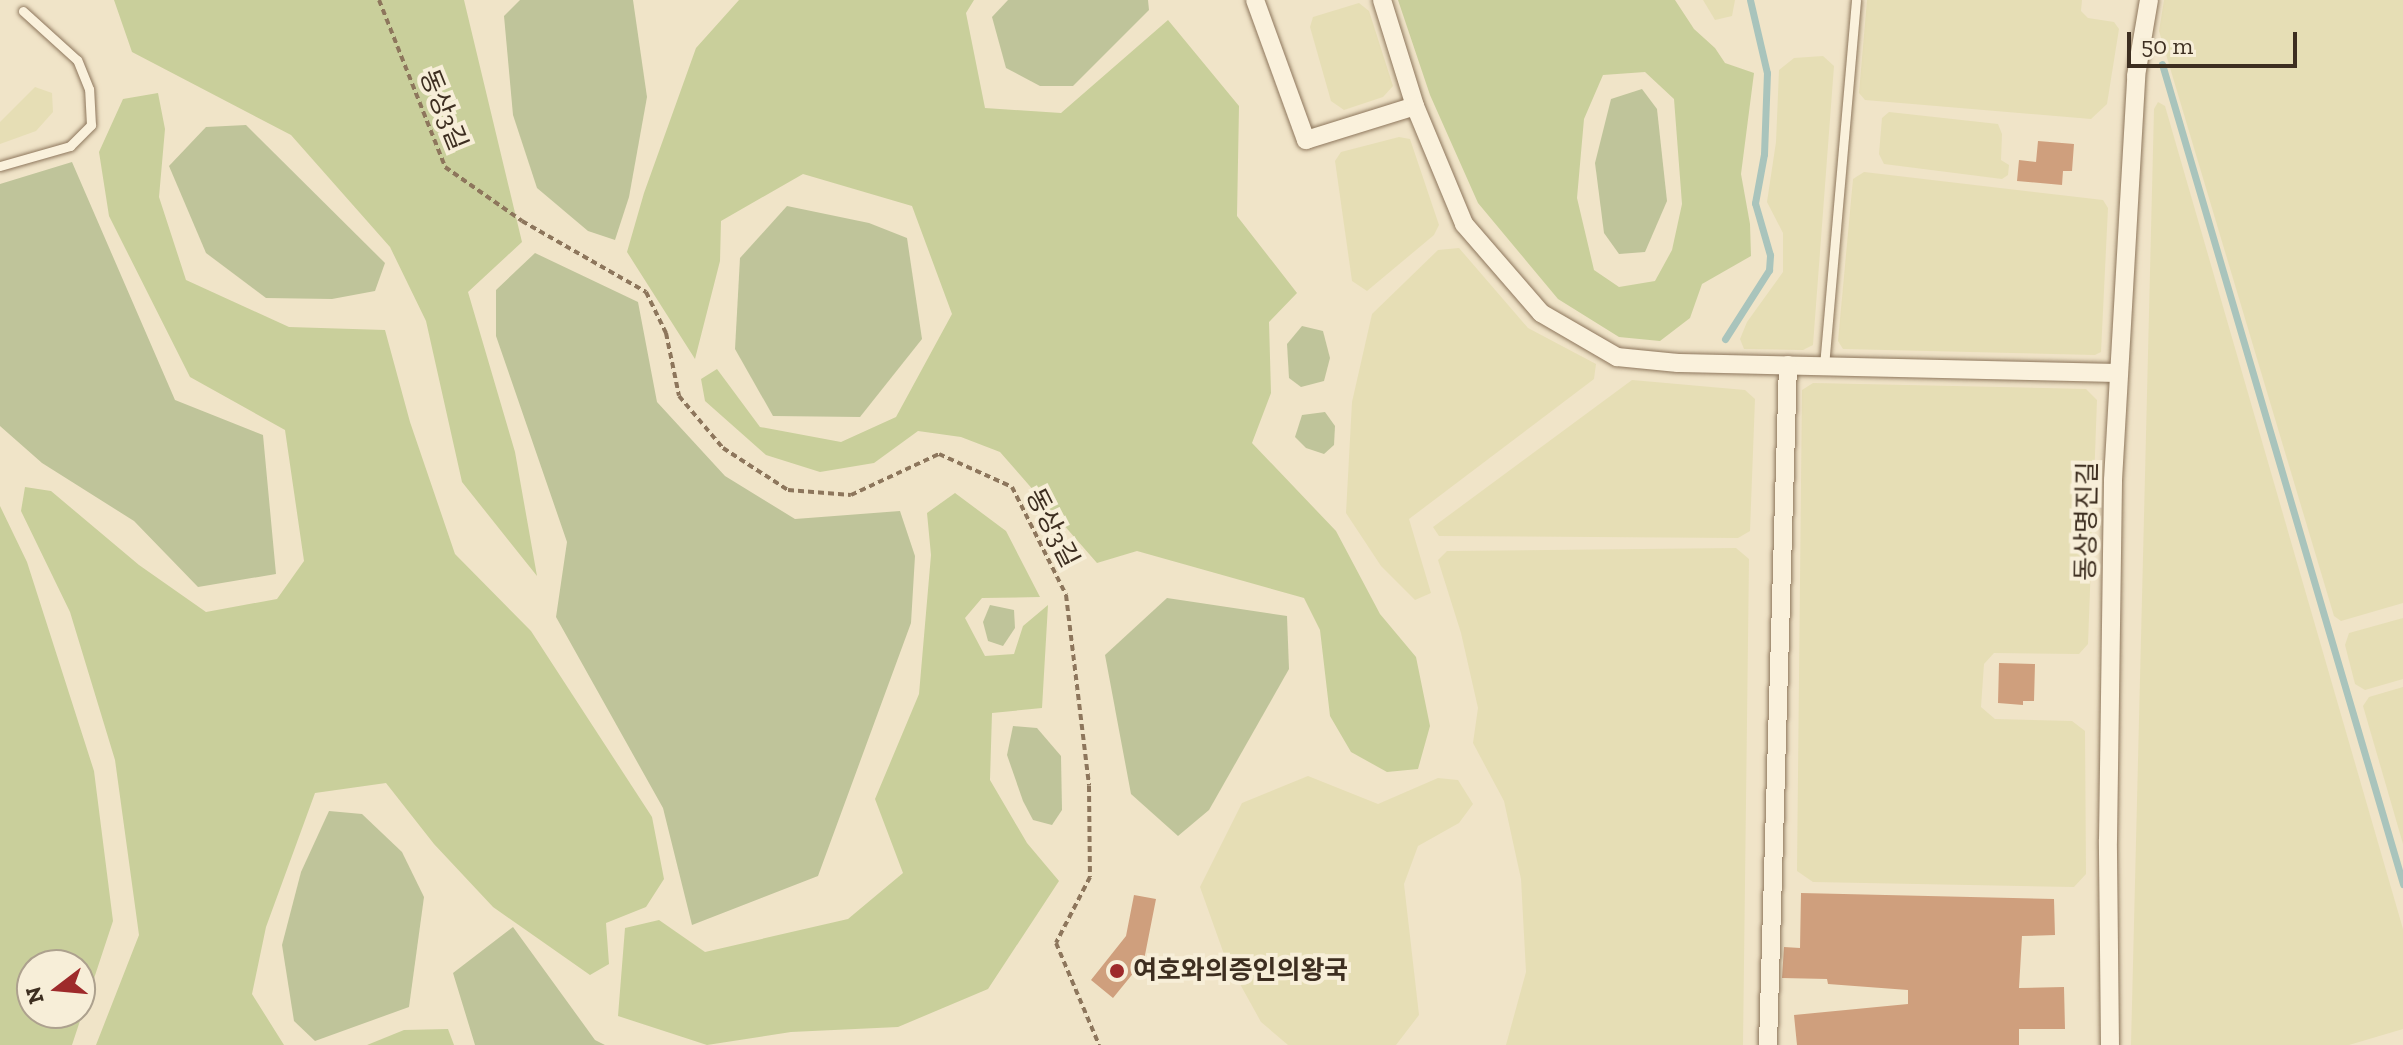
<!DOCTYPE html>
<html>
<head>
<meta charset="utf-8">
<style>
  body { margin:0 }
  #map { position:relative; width:2403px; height:1045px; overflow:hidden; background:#f0e4c8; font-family:"Zilla Slab","Noto Sans KR",serif }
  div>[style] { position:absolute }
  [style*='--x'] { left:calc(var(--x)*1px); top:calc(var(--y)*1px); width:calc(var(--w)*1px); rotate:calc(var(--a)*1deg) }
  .farmland>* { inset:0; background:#e6deb5 }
  .green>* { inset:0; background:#c9cf9b }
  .cemetery>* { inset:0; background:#bfc49a }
  .stream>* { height:7px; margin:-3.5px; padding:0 3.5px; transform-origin:3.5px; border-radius:3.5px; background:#a9c4bc }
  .building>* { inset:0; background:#cf9f7d }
  .path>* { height:4px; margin-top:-2px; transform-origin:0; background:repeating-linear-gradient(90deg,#8d765c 0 6px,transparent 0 10px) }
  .roads { filter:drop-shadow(0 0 2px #8d765c) drop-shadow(0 0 2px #8d765c) }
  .service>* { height:9px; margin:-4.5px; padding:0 4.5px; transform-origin:4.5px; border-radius:4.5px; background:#faf1dc }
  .minor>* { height:18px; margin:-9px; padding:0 9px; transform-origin:9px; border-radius:9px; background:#faf1dc }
  .dots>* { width:22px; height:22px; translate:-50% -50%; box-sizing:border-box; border:4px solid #f7eed8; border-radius:50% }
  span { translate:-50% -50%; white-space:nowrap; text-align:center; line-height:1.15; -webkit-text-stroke:8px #f7eed8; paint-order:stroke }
  .street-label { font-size:26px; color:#3d2e20 }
  .poi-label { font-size:26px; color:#3d2e20; font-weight:700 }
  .left { translate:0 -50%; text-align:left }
  .north { position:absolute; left:16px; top:949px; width:80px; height:80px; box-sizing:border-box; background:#f7eed8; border:2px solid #ada18e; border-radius:50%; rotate:254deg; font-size:22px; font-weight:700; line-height:32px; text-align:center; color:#3d2e20 }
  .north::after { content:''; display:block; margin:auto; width:28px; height:36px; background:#9e2a2b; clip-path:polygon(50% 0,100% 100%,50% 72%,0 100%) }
  .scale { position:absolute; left:2127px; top:32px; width:170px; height:36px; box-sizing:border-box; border:4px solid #3d2e20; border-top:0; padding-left:10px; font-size:24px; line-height:28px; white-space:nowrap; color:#3d2e20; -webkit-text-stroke:6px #f7eed8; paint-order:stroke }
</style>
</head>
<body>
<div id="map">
  <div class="farmland">
    <div style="clip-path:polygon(1703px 0,1735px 0,1732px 16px,1715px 20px)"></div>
    <div style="clip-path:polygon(1867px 0,2082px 0,2081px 11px,2088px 18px,2114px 22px,2119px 29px,2107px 104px,2091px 119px,1865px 100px,1859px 93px)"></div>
    <div style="clip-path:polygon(2164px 0,2403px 0,2403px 603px,2341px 621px,2334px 616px,2159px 31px)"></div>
    <div style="clip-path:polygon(1359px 3px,1369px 11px,1393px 86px,1383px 97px,1344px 110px,1331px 101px,1310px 27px,1313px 17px)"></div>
    <div style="clip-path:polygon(1823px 56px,1834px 66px,1813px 345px,1803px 350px,1744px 349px,1740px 339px,1747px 322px,1783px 272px,1783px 233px,1767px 202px,1776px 142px,1779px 70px,1794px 58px)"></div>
    <div style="clip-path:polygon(35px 87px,52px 93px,53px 112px,36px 131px,0 144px,0 122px)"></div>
    <div style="clip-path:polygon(2158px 102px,2165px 106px,2403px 929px,2403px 1029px,2349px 1045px,2131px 1045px,2154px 109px)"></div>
    <div style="clip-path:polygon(1889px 112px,1998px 124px,2002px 134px,2001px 160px,2009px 165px,2008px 175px,2002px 179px,1884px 164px,1879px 154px,1882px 118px)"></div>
    <div style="clip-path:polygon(1399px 137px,1410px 139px,1439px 225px,1434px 235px,1367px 291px,1352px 281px,1335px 161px,1341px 152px)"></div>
    <div style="clip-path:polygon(1864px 172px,2103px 200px,2108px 208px,2101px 352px,2095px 355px,1843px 349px,1838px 341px,1853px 179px)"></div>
    <div style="clip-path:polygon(1459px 248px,1528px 328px,1596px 364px,1594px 379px,1409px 519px,1431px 593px,1415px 600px,1381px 566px,1346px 513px,1352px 402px,1372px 314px,1438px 250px)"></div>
    <div style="clip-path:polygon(1632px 380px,1745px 390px,1755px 399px,1750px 531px,1738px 538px,1439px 536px,1433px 527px)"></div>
    <div style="clip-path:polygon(1813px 383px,2086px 389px,2097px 400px,2088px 644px,2079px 654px,1994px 653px,1984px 664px,1981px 707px,1995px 719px,2072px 721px,2085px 731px,2086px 874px,2074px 887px,1813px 882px,1797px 871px,1802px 390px)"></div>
    <div style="clip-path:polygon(1736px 548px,1749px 559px,1743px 1045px,1506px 1045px,1526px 972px,1521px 879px,1504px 801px,1473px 743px,1478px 708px,1461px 633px,1438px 560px,1447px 551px)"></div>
    <div style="clip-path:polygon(2403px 618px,2403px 679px,2365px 690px,2355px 684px,2345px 645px,2349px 633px)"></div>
    <div style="clip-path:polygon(2403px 687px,2403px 844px,2363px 706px,2369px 697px)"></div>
    <div style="clip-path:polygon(1308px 776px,1378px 804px,1438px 778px,1458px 780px,1473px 804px,1459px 823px,1418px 846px,1404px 884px,1419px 1015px,1396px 1045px,1288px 1045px,1261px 1022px,1225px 957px,1200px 887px,1242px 803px)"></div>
  </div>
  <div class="green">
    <div style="clip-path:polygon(114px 0,464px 0,522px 242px,468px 292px,515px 452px,537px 576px,462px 482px,426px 321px,390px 247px,291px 135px,132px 52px)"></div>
    <div style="clip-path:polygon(739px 0,974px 0,966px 13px,985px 108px,1061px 113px,1168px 20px,1239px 106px,1237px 216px,1297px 293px,1269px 322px,1271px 393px,1252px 443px,1336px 531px,1380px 614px,1416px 657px,1430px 726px,1418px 769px,1387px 772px,1351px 752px,1330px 716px,1320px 630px,1304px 598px,1137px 551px,1097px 563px,1000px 452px,961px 437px,918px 431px,874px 463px,820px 472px,766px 455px,705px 401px,701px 379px,717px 369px,760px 427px,841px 442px,896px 417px,952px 314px,912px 206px,803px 174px,721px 221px,720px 261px,695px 359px,627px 252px,644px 193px,696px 48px)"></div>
    <div style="clip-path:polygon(evenodd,1398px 0,1675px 0,1694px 29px,1715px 48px,1725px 63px,1754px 73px,1741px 174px,1750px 224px,1751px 256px,1702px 284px,1690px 318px,1660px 341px,1619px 337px,1558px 299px,1478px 203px,1430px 95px,1398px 0,1645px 72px,1674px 99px,1682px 204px,1672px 250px,1655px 281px,1619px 287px,1594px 270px,1577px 198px,1584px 119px,1603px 75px,1645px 72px)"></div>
    <div style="clip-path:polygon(158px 93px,165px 129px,159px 197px,186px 280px,289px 327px,385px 330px,410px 422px,455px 554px,531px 631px,652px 817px,664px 879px,646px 907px,606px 923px,609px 964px,590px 975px,493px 907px,434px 844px,386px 783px,315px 793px,266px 927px,252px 994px,284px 1045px,96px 1045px,139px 935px,115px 760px,70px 612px,21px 511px,25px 487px,51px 491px,139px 565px,206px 612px,277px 599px,304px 561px,285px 430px,190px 377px,109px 216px,99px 152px,123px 99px)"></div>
    <div style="clip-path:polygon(955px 493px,1006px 531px,1040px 597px,982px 598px,965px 618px,985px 656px,1014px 654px,1023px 626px,1048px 605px,1042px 708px,992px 713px,990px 780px,1027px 843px,1059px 881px,988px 989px,898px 1027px,791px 1032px,707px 1045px,618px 1016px,625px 928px,659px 920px,705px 952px,848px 919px,903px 873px,875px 799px,919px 694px,931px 555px,927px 513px)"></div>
    <div style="clip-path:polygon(evenodd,0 506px,27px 562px,94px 771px,113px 921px,72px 1045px,0 1045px,0 506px,32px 965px,80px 965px,80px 1013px,32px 1013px,32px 965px)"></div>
    <div style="clip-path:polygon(448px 1029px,454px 1045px,367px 1045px,404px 1030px)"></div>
  </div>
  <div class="cemetery">
    <div style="clip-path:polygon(520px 0,633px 0,647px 97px,629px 197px,615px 240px,588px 231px,537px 188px,513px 115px,504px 16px)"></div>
    <div style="clip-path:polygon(1008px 0,1148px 0,1149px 10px,1073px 86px,1040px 86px,1006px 68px,992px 17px)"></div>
    <div style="clip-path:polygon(1642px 89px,1657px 109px,1667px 201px,1645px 252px,1619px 254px,1604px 233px,1595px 163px,1611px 99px)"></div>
    <div style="clip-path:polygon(246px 125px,385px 263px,375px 291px,332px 299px,266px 298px,206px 253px,169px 166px,206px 127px)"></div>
    <div style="clip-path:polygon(72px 162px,175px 400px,263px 435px,276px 574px,198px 587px,134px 521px,42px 463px,0 426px,0 184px)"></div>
    <div style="clip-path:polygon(787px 206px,869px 223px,907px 238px,922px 339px,860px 417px,773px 416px,735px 349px,740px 258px)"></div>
    <div style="clip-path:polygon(535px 253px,638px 302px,657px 402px,725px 476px,795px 519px,900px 511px,915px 556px,911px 623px,818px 876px,692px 925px,663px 808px,556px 617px,567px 542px,496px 336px,496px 290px)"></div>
    <div style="clip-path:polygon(1302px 326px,1323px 331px,1330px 358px,1324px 381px,1301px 387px,1289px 378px,1287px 344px)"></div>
    <div style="clip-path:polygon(1325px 412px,1335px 426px,1334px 445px,1324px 454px,1306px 448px,1295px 437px,1302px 415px)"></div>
    <div style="clip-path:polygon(1167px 598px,1287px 616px,1289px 669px,1209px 810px,1178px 836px,1131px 794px,1105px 655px)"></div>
    <div style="clip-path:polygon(990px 605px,1014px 610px,1015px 628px,1003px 646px,988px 641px,983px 622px)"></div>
    <div style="clip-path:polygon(1013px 726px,1037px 728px,1061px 756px,1062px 810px,1052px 825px,1033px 820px,1023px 801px,1007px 755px)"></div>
    <div style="clip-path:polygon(329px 811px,362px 814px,402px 852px,424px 897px,409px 1007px,315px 1041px,294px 1021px,282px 945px,301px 872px)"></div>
    <div style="clip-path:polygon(513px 927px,595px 1040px,605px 1045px,475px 1045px,453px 973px)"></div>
  </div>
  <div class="stream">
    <div style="--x:2162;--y:64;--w:855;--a:73.62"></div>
    <div style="--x:1725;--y:339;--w:82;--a:-57.5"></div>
    <div style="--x:1769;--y:270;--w:15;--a:-86"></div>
    <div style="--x:1770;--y:255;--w:54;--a:-106.1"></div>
    <div style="--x:1755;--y:203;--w:50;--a:-79.6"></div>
    <div style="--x:1764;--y:154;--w:81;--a:-87.9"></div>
    <div style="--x:1767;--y:73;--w:75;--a:-103.1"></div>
  </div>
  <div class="building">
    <div style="clip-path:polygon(2038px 141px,2074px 144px,2072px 171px,2063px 171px,2062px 185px,2017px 181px,2019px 160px,2036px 162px)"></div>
    <div style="clip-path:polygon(1999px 663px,2035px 664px,2034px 701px,2023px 701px,2023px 705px,1998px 703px)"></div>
    <div style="clip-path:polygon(1801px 893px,2054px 899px,2055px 935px,2022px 936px,2019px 988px,2064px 987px,2065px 1029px,2019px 1029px,2019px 1045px,1797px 1045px,1794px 1015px,1908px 1004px,1908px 990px,1828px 984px,1827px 979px,1782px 978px,1784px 947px,1800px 948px)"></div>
    <div style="clip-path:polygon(1134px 895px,1156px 899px,1144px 960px,1113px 998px,1091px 980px,1126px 936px)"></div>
  </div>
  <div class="path">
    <div style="--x:379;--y:0;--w:180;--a:68.4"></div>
    <div style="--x:445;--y:167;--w:94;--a:35"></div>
    <div style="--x:522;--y:221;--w:143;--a:29.8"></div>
    <div style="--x:646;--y:292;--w:46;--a:64"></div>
    <div style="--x:666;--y:333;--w:64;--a:78.3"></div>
    <div style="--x:679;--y:396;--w:68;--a:49.8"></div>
    <div style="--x:723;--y:448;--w:77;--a:32.9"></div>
    <div style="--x:788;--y:490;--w:63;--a:4.5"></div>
    <div style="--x:851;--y:495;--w:97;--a:-25"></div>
    <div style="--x:939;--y:454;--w:80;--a:24.3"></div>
    <div style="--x:1012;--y:487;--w:121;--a:63.4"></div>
    <div style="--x:1066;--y:595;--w:192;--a:83.1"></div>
    <div style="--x:1089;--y:786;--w:91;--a:89.4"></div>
    <div style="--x:1090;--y:877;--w:74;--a:117.3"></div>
    <div style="--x:1056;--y:943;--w:111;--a:67.1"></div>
  </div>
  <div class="roads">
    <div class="service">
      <div style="--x:0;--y:166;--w:73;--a:-15.9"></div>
      <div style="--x:70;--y:146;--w:30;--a:-45"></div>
      <div style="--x:91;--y:125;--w:36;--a:-93"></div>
      <div style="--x:89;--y:89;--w:31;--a:-112"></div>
      <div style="--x:77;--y:60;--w:73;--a:-137.8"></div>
      <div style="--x:1824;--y:366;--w:367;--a:-85"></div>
    </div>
    <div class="minor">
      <div style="--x:1255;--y:0;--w:149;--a:70"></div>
      <div style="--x:1306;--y:140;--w:114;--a:-17.3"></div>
      <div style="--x:1382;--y:0;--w:111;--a:72.7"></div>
      <div style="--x:1415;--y:106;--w:128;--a:67.4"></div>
      <div style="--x:1464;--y:224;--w:118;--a:49.1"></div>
      <div style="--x:1541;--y:313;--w:88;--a:30.1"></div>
      <div style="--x:1617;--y:357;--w:61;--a:5.6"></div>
      <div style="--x:1678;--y:363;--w:441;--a:1.3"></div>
      <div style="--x:1768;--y:1045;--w:680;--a:-88.32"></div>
      <div style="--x:2110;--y:1045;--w:205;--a:-90.6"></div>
      <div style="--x:2108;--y:840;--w:360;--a:-89.2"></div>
      <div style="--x:2113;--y:480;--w:405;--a:-86.7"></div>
      <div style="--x:2136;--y:76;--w:77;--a:-80.3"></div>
    </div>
  </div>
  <div class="dots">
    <div style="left:1117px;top:971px;background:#9e2a2b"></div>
  </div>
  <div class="street-label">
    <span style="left:443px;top:110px;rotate:68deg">동상3길</span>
    <span style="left:2087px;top:521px;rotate:-89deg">동상명진길</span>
    <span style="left:1052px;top:528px;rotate:63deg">동상3길</span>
  </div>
  <div class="poi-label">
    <span class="left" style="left:1133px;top:971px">여호와의증인의왕국</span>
  </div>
  <div class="north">N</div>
  <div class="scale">50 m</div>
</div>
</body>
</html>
